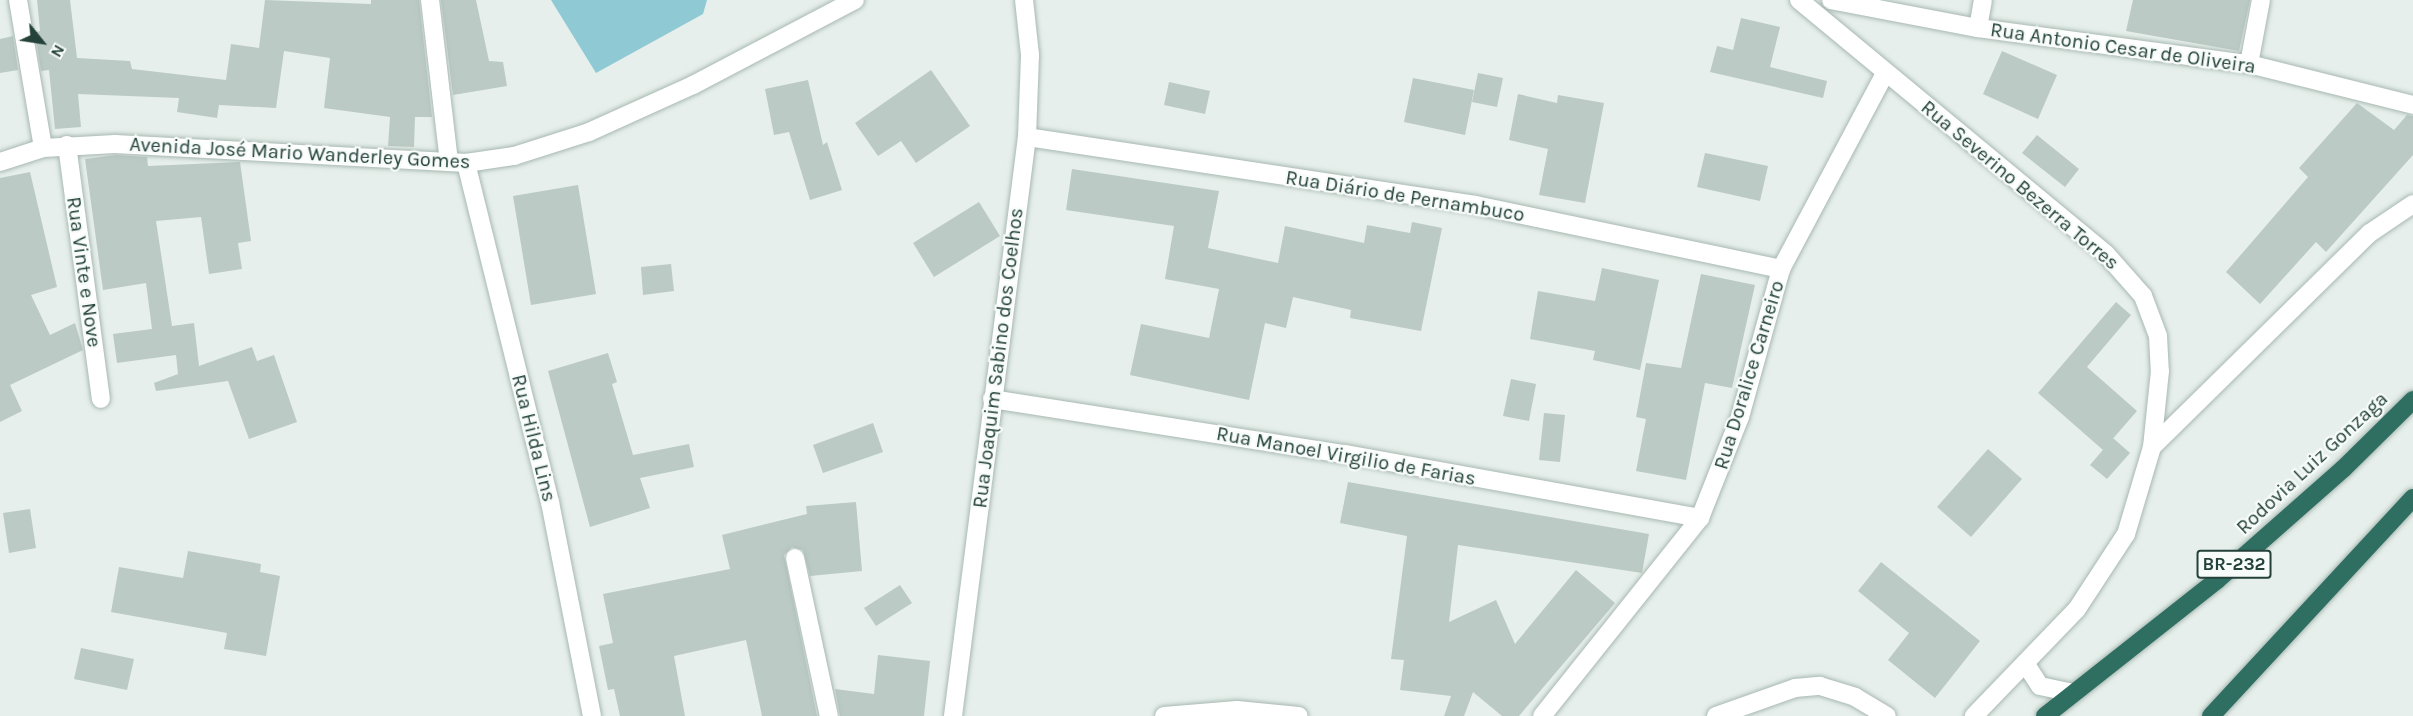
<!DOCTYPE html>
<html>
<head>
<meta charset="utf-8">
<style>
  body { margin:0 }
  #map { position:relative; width:2413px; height:716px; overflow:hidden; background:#e6efeb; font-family:Karla,sans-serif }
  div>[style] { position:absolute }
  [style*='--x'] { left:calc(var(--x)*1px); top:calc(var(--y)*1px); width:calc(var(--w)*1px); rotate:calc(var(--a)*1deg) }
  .water>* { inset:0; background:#8ec9d4 }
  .building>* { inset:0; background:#bbcac4 }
  .roads { filter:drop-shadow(0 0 2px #a8b8b2) drop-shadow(0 0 2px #a8b8b2) }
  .street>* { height:18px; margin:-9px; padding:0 9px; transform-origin:9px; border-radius:9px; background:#fff }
  .secondary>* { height:18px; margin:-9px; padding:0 9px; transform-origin:9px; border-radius:9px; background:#fff }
  .highway>* { height:18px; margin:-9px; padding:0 9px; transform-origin:9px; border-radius:9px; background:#2f6f62 }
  span { translate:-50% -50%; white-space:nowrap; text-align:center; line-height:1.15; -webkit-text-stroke:4.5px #f7fbf9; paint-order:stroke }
  .shield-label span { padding:2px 4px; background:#f7fbf9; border:2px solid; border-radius:4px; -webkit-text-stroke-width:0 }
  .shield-label { font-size:18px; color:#24423a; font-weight:700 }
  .street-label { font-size:20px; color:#24423a }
  .north { position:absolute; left:12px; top:12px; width:60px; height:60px; -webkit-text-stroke:4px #f7fbf9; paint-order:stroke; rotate:120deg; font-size:16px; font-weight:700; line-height:24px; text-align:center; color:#24423a }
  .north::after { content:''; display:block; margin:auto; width:21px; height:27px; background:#24423a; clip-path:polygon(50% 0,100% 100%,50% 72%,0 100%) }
</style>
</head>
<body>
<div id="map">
  <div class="water">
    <div style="clip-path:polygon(551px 0,707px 0,703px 14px,596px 73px)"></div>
  </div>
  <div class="building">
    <div style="clip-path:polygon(37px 0,70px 0,77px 58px,130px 61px,132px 69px,226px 80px,231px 44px,259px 48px,265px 0,371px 4px,371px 0,419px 0,432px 117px,415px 117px,414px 147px,388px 146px,390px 117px,324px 108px,330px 58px,284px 51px,276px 108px,219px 105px,217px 118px,177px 112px,179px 98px,78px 94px,81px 127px,55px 129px,49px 70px,41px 71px,35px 32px,40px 31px)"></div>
    <div style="clip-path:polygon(441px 0,476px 0,489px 61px,503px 62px,507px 86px,453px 95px)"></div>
    <div style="clip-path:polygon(2133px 0,2250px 0,2239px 51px,2126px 31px)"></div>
    <div style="clip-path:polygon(1741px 18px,1780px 27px,1770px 67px,1827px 81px,1823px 98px,1710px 72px,1717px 46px,1733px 50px)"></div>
    <div style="clip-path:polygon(13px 36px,18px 70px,0 73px,0 39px)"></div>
    <div style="clip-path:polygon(2002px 51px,2057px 75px,2038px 119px,1983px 94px)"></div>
    <div style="clip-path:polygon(931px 70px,970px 126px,916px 163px,901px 141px,878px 156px,855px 123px)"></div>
    <div style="clip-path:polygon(1478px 73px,1503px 78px,1497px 107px,1472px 102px)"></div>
    <div style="clip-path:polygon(1413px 78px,1474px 90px,1465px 135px,1404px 122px)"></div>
    <div style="clip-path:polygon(808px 80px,823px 145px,827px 142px,842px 190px,810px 200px,789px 132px,774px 135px,765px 89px)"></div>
    <div style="clip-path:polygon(1169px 82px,1210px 91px,1205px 114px,1164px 105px)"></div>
    <div style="clip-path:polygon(1518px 94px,1557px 103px,1558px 95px,1604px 103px,1585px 203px,1539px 195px,1548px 149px,1509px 140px)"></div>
    <div style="clip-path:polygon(2357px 103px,2394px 130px,2407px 115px,2413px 116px,2413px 155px,2326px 252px,2316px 242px,2260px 304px,2226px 272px,2308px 177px,2299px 168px)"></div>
    <div style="clip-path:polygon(2037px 135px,2079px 169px,2065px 187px,2022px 153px)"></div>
    <div style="clip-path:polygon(1705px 153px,1768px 166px,1760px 201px,1697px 187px)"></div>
    <div style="clip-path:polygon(116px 155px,147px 157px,148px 166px,240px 162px,251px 241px,238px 243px,242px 269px,209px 274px,201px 217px,156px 221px,172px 326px,194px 323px,199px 366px,252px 347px,257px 361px,274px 355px,297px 422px,249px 439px,228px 381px,156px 391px,154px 383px,178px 374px,176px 355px,117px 363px,113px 334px,152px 329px,146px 283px,103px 290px,85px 159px)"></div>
    <div style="clip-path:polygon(1072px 169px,1219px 191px,1208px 248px,1278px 263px,1285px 226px,1364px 243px,1367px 225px,1410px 233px,1412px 222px,1442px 228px,1421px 331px,1350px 318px,1351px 310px,1293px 297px,1286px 328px,1265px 323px,1249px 400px,1130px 375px,1141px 324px,1209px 338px,1219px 289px,1165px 279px,1174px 226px,1066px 210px)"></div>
    <div style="clip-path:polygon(30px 172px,57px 287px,31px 295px,50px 335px,75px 323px,83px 350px,10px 385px,22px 411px,0 422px,0 178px)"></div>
    <div style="clip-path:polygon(578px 185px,596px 294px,531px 305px,513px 196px)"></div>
    <div style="clip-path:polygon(979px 202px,1000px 236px,934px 277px,913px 243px)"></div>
    <div style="clip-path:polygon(671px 264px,674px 291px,643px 295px,641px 267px)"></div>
    <div style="clip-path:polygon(1602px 268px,1659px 280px,1640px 370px,1593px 360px,1595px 351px,1530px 339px,1538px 291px,1595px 301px)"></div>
    <div style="clip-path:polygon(1701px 274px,1755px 285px,1732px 388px,1705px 383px,1686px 480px,1636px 471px,1646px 419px,1636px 417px,1646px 363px,1681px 368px)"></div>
    <div style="clip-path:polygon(2116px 302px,2131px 315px,2087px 367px,2137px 411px,2103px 450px,2038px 393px)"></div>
    <div style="clip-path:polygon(608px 353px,617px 382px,612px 384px,633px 455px,689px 444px,694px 467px,640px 478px,650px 508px,590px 527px,548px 371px)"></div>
    <div style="clip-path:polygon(1511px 379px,1536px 384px,1529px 421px,1503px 416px)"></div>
    <div style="clip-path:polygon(1544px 413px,1565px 415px,1560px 462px,1539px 460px)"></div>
    <div style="clip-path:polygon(873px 423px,883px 452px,823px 473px,813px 445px)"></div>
    <div style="clip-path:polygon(2113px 438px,2130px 453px,2107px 479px,2090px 465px)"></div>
    <div style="clip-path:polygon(1988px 449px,2022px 479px,1971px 537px,1937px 507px)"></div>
    <div style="clip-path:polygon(1348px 482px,1649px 534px,1642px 573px,1458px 545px,1449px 622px,1496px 600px,1515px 644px,1576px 570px,1615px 603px,1519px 716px,1502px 716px,1473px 692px,1464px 716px,1444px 716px,1451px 696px,1400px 690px,1404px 660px,1391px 659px,1407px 536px,1340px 523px)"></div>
    <div style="clip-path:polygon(856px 502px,862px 571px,810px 576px,803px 550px,792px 547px,784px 555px,817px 716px,762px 716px,746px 640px,674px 656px,685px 716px,620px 716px,614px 689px,608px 690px,599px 646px,613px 643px,603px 594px,730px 569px,722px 535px,807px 514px,806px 506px)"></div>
    <div style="clip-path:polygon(30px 509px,36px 548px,9px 553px,3px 513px)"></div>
    <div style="clip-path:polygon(188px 551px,261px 564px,260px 572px,280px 576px,266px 656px,224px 649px,227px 633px,111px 612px,119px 567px,183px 578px)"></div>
    <div style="clip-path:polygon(1881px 562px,1980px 641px,1935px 698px,1888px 660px,1909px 633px,1858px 591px)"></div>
    <div style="clip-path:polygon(900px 585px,912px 603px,876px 626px,864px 608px)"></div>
    <div style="clip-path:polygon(81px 648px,134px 659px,127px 690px,74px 679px)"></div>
    <div style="clip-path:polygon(878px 655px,930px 661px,924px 716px,840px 716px,835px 689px,874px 694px)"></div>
  </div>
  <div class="roads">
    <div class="street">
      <div style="--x:18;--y:0;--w:150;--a:80.4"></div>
      <div style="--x:430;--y:0;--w:163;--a:83.3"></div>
      <div style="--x:1831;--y:0;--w:150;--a:10.8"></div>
      <div style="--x:1978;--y:28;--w:273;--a:7.6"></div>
      <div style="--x:2249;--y:64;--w:169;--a:14"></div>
      <div style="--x:1978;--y:28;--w:28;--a:-80"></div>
      <div style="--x:2249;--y:64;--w:65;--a:-79.4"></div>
      <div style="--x:1027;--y:137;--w:453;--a:8.6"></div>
      <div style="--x:1475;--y:205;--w:313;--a:11.8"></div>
      <div style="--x:67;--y:145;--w:256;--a:82.4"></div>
      <div style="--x:0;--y:162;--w:45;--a:-18"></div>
      <div style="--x:43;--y:148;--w:72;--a:-3.2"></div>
      <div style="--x:115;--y:144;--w:352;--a:3.1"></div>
      <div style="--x:466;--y:163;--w:49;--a:-8.3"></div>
      <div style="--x:514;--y:156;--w:79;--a:-17.7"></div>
      <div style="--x:589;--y:132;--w:114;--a:-24.3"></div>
      <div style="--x:693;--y:85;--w:183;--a:-27.7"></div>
      <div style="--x:466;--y:163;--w:349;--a:76.1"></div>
      <div style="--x:550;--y:502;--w:218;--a:78.9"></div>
      <div style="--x:992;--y:399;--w:357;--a:8.9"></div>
      <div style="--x:1345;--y:454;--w:361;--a:10.2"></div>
      <div style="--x:2152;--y:447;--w:305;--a:-44.5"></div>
      <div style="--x:2370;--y:233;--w:52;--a:-34"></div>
      <div style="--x:795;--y:558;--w:162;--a:77.9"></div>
      <div style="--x:953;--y:716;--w:584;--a:-82.72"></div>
      <div style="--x:1027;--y:137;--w:82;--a:-87.9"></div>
      <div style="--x:1030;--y:55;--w:55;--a:-96.2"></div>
      <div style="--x:1164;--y:716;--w:73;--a:-4.7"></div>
      <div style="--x:1237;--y:710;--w:62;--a:5.5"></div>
      <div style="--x:1542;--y:716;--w:253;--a:-51.4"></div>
      <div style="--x:1700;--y:518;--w:109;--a:-68.4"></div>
      <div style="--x:1740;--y:417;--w:154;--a:-74.5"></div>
      <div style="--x:1781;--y:269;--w:222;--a:-62"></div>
      <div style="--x:1716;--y:716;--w:84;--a:-19.5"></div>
      <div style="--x:1795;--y:688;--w:25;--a:-5"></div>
      <div style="--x:1820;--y:686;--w:37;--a:17"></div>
      <div style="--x:1855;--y:697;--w:37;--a:31"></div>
    </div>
    <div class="secondary">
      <div style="--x:1799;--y:0;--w:398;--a:39.6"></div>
      <div style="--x:2106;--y:254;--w:56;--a:48.6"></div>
      <div style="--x:2143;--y:296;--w:43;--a:69.4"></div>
      <div style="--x:2158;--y:336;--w:35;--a:87"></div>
      <div style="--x:2160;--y:371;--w:76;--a:96"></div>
      <div style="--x:2152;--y:447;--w:91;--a:106.6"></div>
      <div style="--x:2126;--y:534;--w:90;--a:123.2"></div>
      <div style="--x:2077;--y:609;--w:149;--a:133.9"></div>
      <div style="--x:2025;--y:663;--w:27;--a:57"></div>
      <div style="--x:2040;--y:686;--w:34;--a:12"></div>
    </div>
    <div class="highway">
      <div style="--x:2045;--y:716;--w:219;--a:-38.3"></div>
      <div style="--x:2217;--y:580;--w:169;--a:-41.4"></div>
      <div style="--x:2344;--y:468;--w:97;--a:-44.6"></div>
      <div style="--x:2211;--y:716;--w:297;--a:-47.2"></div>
    </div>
  </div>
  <div class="shield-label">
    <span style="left:2234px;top:564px">BR-232</span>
  </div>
  <div class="street-label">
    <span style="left:2123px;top:48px;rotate:8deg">Rua Antonio Cesar de Oliveira</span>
    <span style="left:300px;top:153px;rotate:3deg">Avenida José Mario Wanderley Gomes</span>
    <span style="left:2020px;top:185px;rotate:40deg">Rua Severino Bezerra Torres</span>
    <span style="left:1405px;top:196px;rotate:9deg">Rua Diário de Pernambuco</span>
    <span style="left:84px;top:272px;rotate:82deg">Rua Vinte e Nove</span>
    <span style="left:998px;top:358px;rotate:-83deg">Rua Joaquim Sabino dos Coelhos</span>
    <span style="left:1749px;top:375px;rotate:-73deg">Rua Doralice Carneiro</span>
    <span style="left:534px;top:438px;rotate:76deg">Rua Hilda Lins</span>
    <span style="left:1346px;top:456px;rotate:10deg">Rua Manoel Virgilio de Farias</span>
    <span style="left:2312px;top:463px;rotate:-43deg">Rodovia Luiz Gonzaga</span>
  </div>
  <div class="north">N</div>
</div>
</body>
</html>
